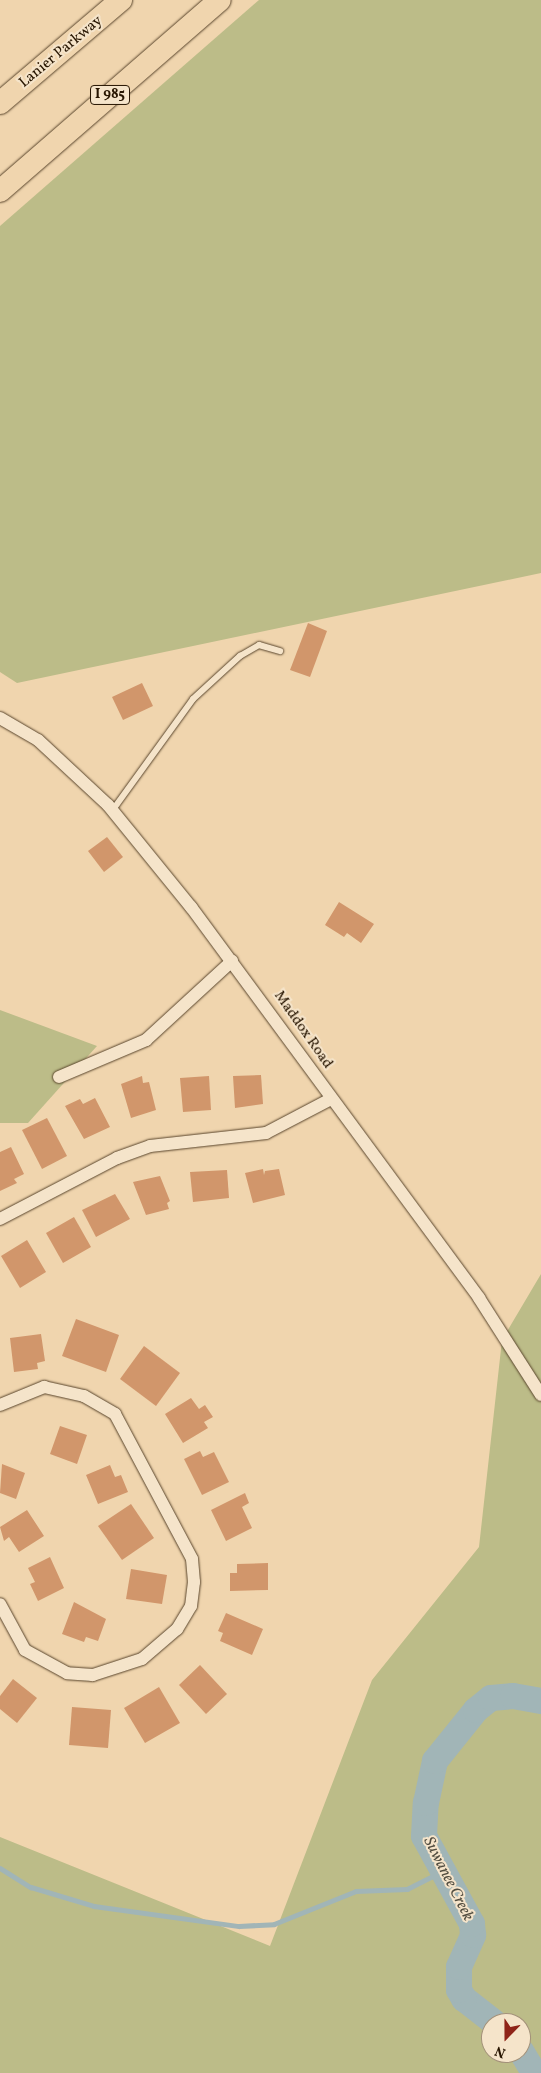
<!DOCTYPE html>
<html>
<head>
<meta charset="utf-8">
<style>
  body { margin:0 }
  #map { position:relative; width:541px; height:2073px; overflow:hidden; background:#f0d5ae; font-family:Vollkorn,serif }
  div>[style] { position:absolute }
  [style*='--x'] { left:calc(var(--x)*1px); top:calc(var(--y)*1px); width:calc(var(--w)*1px); rotate:calc(var(--a)*1deg) }
  .green>* { inset:0; background:#bcbc88 }
  .stream>* { height:4.5px; margin:-2.25px; padding:0 2.25px; transform-origin:2.25px; border-radius:2.25px; background:#a1b5b7 }
  .river>* { height:26px; margin:-13px; padding:0 13px; transform-origin:13px; border-radius:13px; background:#a1b5b7 }
  .building>* { inset:0; background:#d1966b }
  .roads { filter:drop-shadow(0 0 1px #59452c) drop-shadow(0 0 1px #59452c) }
  .lane>* { height:6px; margin:-3px; padding:0 3px; transform-origin:3px; border-radius:3px; background:#f5e4ca }
  .street>* { height:12px; margin:-6px; padding:0 6px; transform-origin:6px; border-radius:6px; background:#f5e4ca }
  .highway>* { height:22px; margin:-11px; padding:0 11px; transform-origin:11px; border-radius:11px; background:#f0d5ae }
  span { translate:-50% -50%; white-space:nowrap; text-align:center; line-height:1.15; -webkit-text-stroke:4px #f5e4ca; paint-order:stroke }
  .shield-label span { padding:1px 4px; background:#f5e4ca; border:1px solid; border-radius:4px; -webkit-text-stroke-width:0 }
  .shield-label { font-size:14px; color:#271500; font-weight:700 }
  .street-label { font-size:15px; color:#271500 }
  .water-label { font-size:16px; color:#524d40; font-style:italic }
  .north { position:absolute; left:481px; top:2013px; width:50px; height:50px; box-sizing:border-box; background:#f5e4ca; border:1px solid #a39179; border-radius:50%; rotate:202deg; font-size:14px; font-weight:700; line-height:20px; text-align:center; color:#271500 }
  .north::after { content:''; display:block; margin:auto; width:18px; height:22px; background:#8f2418; clip-path:polygon(50% 0,100% 100%,50% 72%,0 100%) }
</style>
</head>
<body>
<div id="map">
  <div class="green">
    <div style="clip-path:polygon(259px 0,541px 0,541px 573px,17px 683px,0 672px,0 226px)"></div>
    <div style="clip-path:polygon(0 1010px,97px 1046px,28px 1123px,0 1123px)"></div>
    <div style="clip-path:polygon(evenodd,541px 1274px,541px 2073px,0 2073px,0 1837px,270px 1946px,372px 1680px,479px 1547px,502px 1340px,541px 1274px,491px 2023px,521px 2023px,521px 2053px,491px 2053px,491px 2023px)"></div>
  </div>
  <div class="stream">
    <div style="--x:0;--y:1868;--w:36;--a:32"></div>
    <div style="--x:31;--y:1887;--w:66;--a:16.8"></div>
    <div style="--x:94;--y:1906;--w:146;--a:7.9"></div>
    <div style="--x:239;--y:1926;--w:35;--a:-3"></div>
    <div style="--x:274;--y:1924;--w:88;--a:-21.9"></div>
    <div style="--x:356;--y:1891;--w:51;--a:-2.2"></div>
    <div style="--x:407;--y:1889;--w:40;--a:-26.6"></div>
  </div>
  <div class="river">
    <div style="--x:495;--y:2023;--w:39;--a:-142"></div>
    <div style="--x:464;--y:1999;--w:10;--a:-119"></div>
    <div style="--x:459;--y:1990;--w:23;--a:-90"></div>
    <div style="--x:459;--y:1967;--w:35;--a:-66"></div>
    <div style="--x:473;--y:1935;--w:11;--a:-95"></div>
    <div style="--x:472;--y:1924;--w:100;--a:-118.6"></div>
    <div style="--x:424;--y:1836;--w:33;--a:-87"></div>
    <div style="--x:426;--y:1803;--w:43;--a:-77.9"></div>
    <div style="--x:435;--y:1761;--w:65;--a:-51.2"></div>
    <div style="--x:476;--y:1710;--w:19;--a:-39"></div>
    <div style="--x:491;--y:1698;--w:22;--a:-5"></div>
    <div style="--x:513;--y:1696;--w:28;--a:10"></div>
    <div style="--x:521;--y:2051;--w:26;--a:59"></div>
  </div>
  <div class="building">
    <div style="clip-path:polygon(308px 623px,327px 631px,310px 677px,290px 670px)"></div>
    <div style="clip-path:polygon(142px 683px,153px 706px,123px 720px,112px 697px)"></div>
    <div style="clip-path:polygon(107px 837px,123px 857px,104px 872px,88px 851px)"></div>
    <div style="clip-path:polygon(339px 902px,374px 924px,361px 943px,347px 933px,344px 937px,325px 925px)"></div>
    <div style="clip-path:polygon(261px 1075px,263px 1104px,235px 1108px,233px 1076px)"></div>
    <div style="clip-path:polygon(142px 1076px,143px 1083px,149px 1082px,156px 1110px,131px 1118px,121px 1084px)"></div>
    <div style="clip-path:polygon(209px 1076px,211px 1110px,183px 1112px,180px 1078px)"></div>
    <div style="clip-path:polygon(95px 1098px,110px 1127px,84px 1139px,65px 1106px,80px 1099px,83px 1104px)"></div>
    <div style="clip-path:polygon(47px 1118px,67px 1156px,42px 1169px,22px 1130px)"></div>
    <div style="clip-path:polygon(11px 1147px,24px 1174px,14px 1179px,17px 1183px,0 1191px,0 1152px)"></div>
    <div style="clip-path:polygon(263px 1169px,264px 1175px,265px 1171px,279px 1169px,285px 1195px,253px 1203px,245px 1173px)"></div>
    <div style="clip-path:polygon(227px 1170px,229px 1198px,193px 1202px,190px 1172px)"></div>
    <div style="clip-path:polygon(160px 1176px,170px 1201px,167px 1203px,169px 1209px,146px 1215px,133px 1182px)"></div>
    <div style="clip-path:polygon(115px 1194px,130px 1219px,96px 1237px,82px 1210px)"></div>
    <div style="clip-path:polygon(74px 1217px,91px 1247px,63px 1263px,46px 1233px)"></div>
    <div style="clip-path:polygon(27px 1240px,46px 1272px,20px 1288px,1px 1256px)"></div>
    <div style="clip-path:polygon(76px 1319px,119px 1335px,106px 1372px,62px 1356px)"></div>
    <div style="clip-path:polygon(41px 1334px,45px 1361px,37px 1363px,38px 1369px,14px 1372px,10px 1338px)"></div>
    <div style="clip-path:polygon(144px 1346px,180px 1373px,156px 1406px,120px 1379px)"></div>
    <div style="clip-path:polygon(191px 1398px,199px 1409px,205px 1405px,213px 1417px,204px 1422px,208px 1428px,183px 1443px,165px 1414px)"></div>
    <div style="clip-path:polygon(60px 1426px,87px 1435px,77px 1464px,50px 1454px)"></div>
    <div style="clip-path:polygon(200px 1451px,203px 1457px,214px 1452px,229px 1482px,202px 1495px,184px 1459px)"></div>
    <div style="clip-path:polygon(2px 1464px,25px 1473px,16px 1499px,0 1493px)"></div>
    <div style="clip-path:polygon(110px 1465px,115px 1477px,121px 1475px,128px 1492px,98px 1504px,86px 1475px)"></div>
    <div style="clip-path:polygon(245px 1493px,249px 1503px,242px 1507px,252px 1528px,226px 1541px,211px 1510px)"></div>
    <div style="clip-path:polygon(131px 1504px,154px 1538px,122px 1560px,98px 1526px)"></div>
    <div style="clip-path:polygon(27px 1510px,44px 1536px,19px 1552px,9px 1537px,4px 1541px,0 1527px)"></div>
    <div style="clip-path:polygon(50px 1557px,64px 1588px,38px 1601px,30px 1584px,35px 1582px,28px 1568px)"></div>
    <div style="clip-path:polygon(268px 1563px,268px 1590px,230px 1591px,230px 1573px,237px 1573px,237px 1564px)"></div>
    <div style="clip-path:polygon(131px 1569px,167px 1575px,162px 1604px,126px 1599px)"></div>
    <div style="clip-path:polygon(74px 1602px,106px 1619px,98px 1641px,86px 1637px,84px 1642px,62px 1634px)"></div>
    <div style="clip-path:polygon(226px 1613px,263px 1629px,252px 1655px,220px 1641px,223px 1633px,218px 1631px)"></div>
    <div style="clip-path:polygon(200px 1665px,227px 1694px,206px 1714px,179px 1685px)"></div>
    <div style="clip-path:polygon(13px 1679px,37px 1698px,17px 1723px,0 1709px,0 1696px)"></div>
    <div style="clip-path:polygon(159px 1687px,180px 1723px,145px 1743px,124px 1708px)"></div>
    <div style="clip-path:polygon(72px 1707px,111px 1710px,108px 1748px,69px 1745px)"></div>
  </div>
  <div class="roads">
    <div class="lane">
      <div style="--x:112;--y:811;--w:138;--a:-54.1"></div>
      <div style="--x:193;--y:699;--w:64;--a:-42.5"></div>
      <div style="--x:240;--y:656;--w:22;--a:-30"></div>
      <div style="--x:259;--y:645;--w:22;--a:16"></div>
    </div>
    <div class="street">
      <div style="--x:0;--y:718;--w:44;--a:30.1"></div>
      <div style="--x:38;--y:740;--w:96;--a:42.9"></div>
      <div style="--x:108;--y:805;--w:132;--a:50.9"></div>
      <div style="--x:191;--y:907;--w:486;--a:53.6"></div>
      <div style="--x:479;--y:1298;--w:115;--a:57.4"></div>
      <div style="--x:59;--y:1077;--w:95;--a:-23"></div>
      <div style="--x:146;--y:1040;--w:117;--a:-42.6"></div>
      <div style="--x:0;--y:1219;--w:132;--a:-27.5"></div>
      <div style="--x:117;--y:1158;--w:35;--a:-20"></div>
      <div style="--x:150;--y:1146;--w:117;--a:-6.4"></div>
      <div style="--x:266;--y:1133;--w:73;--a:-27.6"></div>
      <div style="--x:0;--y:1405;--w:48;--a:-22.2"></div>
      <div style="--x:44;--y:1387;--w:41;--a:12.7"></div>
      <div style="--x:84;--y:1396;--w:36;--a:30"></div>
      <div style="--x:115;--y:1414;--w:164;--a:62"></div>
      <div style="--x:192;--y:1559;--w:23;--a:85"></div>
      <div style="--x:194;--y:1582;--w:24;--a:97"></div>
      <div style="--x:191;--y:1606;--w:27;--a:121"></div>
      <div style="--x:177;--y:1629;--w:46;--a:139.4"></div>
      <div style="--x:142;--y:1659;--w:52;--a:161.9"></div>
      <div style="--x:93;--y:1675;--w:26;--a:-176"></div>
      <div style="--x:67;--y:1673;--w:48;--a:-151.3"></div>
      <div style="--x:25;--y:1650;--w:52;--a:-118.5"></div>
    </div>
    <div class="highway">
      <div style="--x:0;--y:103;--w:159;--a:-40.4"></div>
      <div style="--x:0;--y:191;--w:291;--a:-41"></div>
    </div>
  </div>
  <div class="shield-label">
    <span style="left:110px;top:95px">I 985</span>
  </div>
  <div class="street-label">
    <span style="left:61px;top:52px;rotate:-40deg">Lanier Parkway</span>
    <span style="left:303px;top:1030px;rotate:55deg">Maddox Road</span>
  </div>
  <div class="water-label">
    <span style="left:448px;top:1879px;rotate:63deg">Suwanee Creek</span>
  </div>
  <div class="north">N</div>
</div>
</body>
</html>
